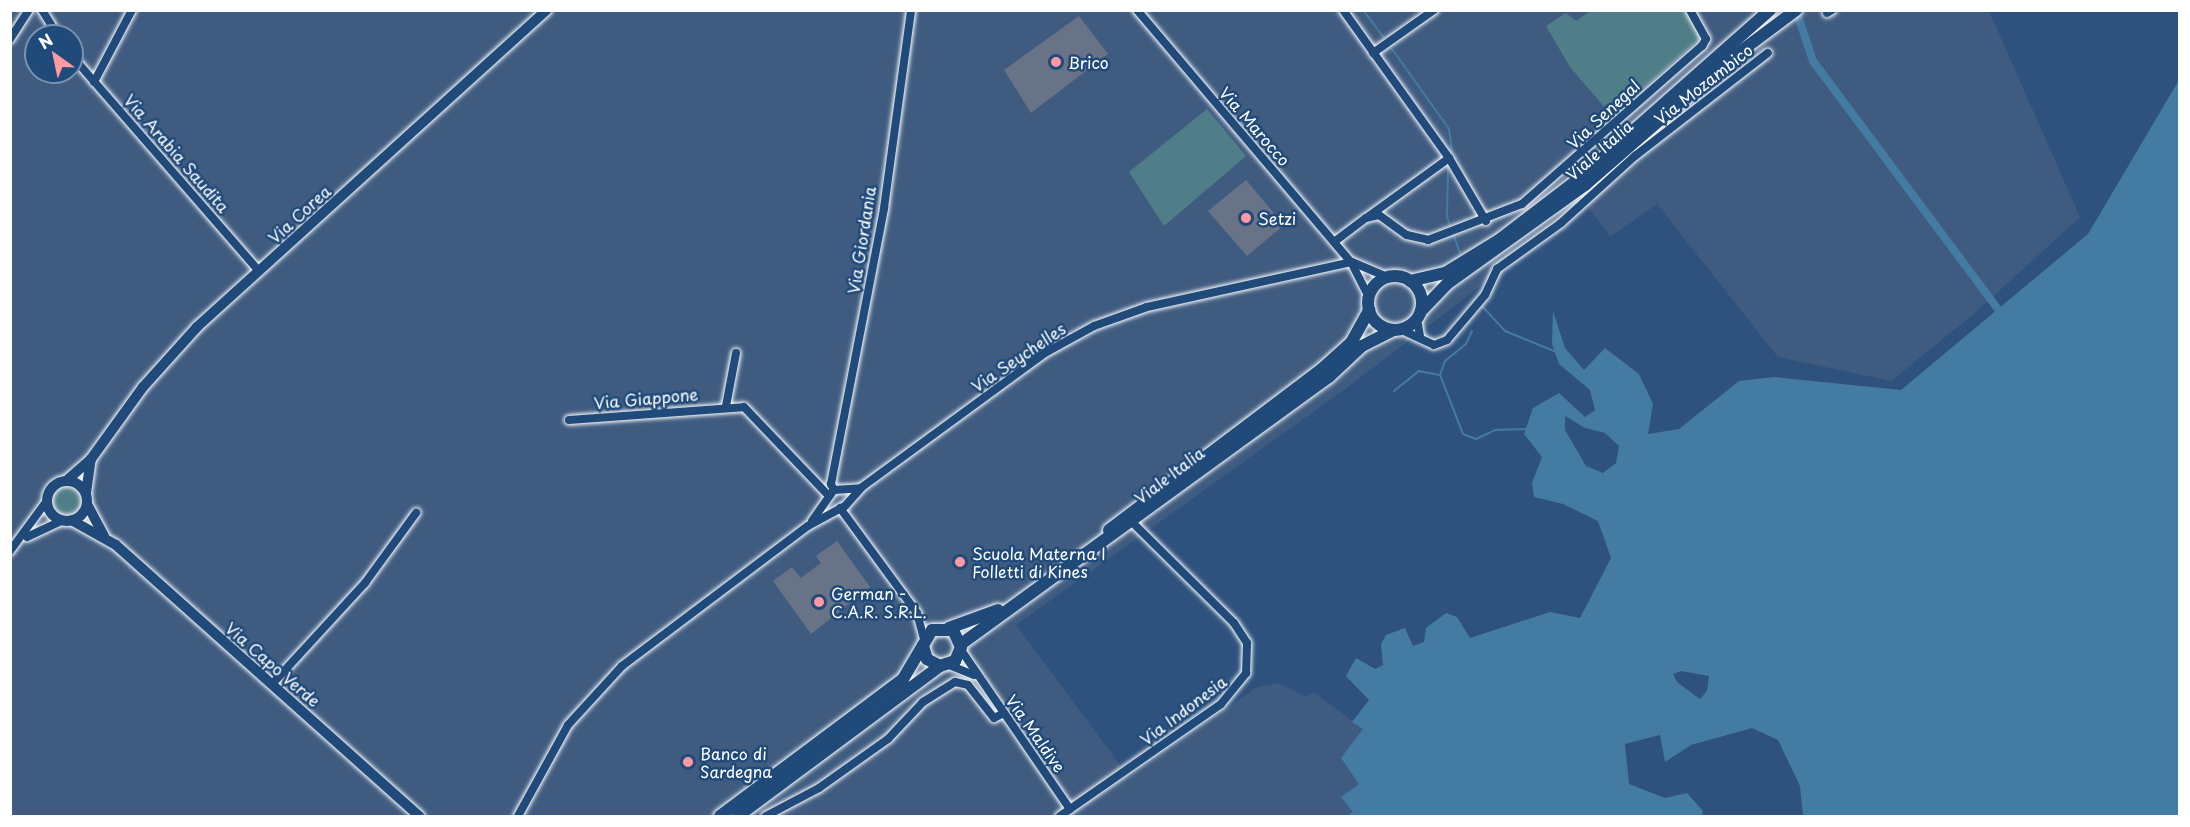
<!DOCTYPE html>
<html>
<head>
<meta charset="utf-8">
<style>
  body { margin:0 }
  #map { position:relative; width:2190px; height:827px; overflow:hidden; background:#2e527d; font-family:"Playpen Sans",sans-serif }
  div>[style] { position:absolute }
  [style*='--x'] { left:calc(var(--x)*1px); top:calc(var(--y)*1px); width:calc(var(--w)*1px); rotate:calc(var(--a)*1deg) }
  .built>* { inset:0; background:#3f5c80 }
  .green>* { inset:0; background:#507e88 }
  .round { border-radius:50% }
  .water>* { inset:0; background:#447ba2 }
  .stream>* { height:2px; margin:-1px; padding:0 1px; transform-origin:1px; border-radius:1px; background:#447ba2 }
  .canal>* { height:8px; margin:-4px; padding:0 4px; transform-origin:4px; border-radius:4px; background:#447ba2 }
  .building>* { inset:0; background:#687388 }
  .roads { filter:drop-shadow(0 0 2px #fff) drop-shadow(0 0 2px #fff) }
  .minor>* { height:8px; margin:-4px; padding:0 4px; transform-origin:4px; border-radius:4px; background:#1f4a7a }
  .tertiary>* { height:10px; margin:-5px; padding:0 5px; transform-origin:5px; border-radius:5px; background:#1f4a7a }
  .tertiary>.ring { margin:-5px; padding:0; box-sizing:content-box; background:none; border:10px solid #1f4a7a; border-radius:50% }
  .secondary>* { height:12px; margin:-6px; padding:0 6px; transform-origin:6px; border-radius:6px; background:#1f4a7a }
  .secondary>.ring { margin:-6px; padding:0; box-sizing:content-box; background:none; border:12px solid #1f4a7a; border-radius:50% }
  .dots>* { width:16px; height:16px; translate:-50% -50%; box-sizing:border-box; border:3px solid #1f4a7a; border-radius:50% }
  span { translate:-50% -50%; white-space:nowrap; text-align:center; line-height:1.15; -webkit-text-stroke:5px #1f4a7a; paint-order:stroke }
  .poi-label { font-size:16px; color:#fff }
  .left { translate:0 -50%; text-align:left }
  .street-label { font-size:16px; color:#fff }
  .frame { position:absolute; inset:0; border:12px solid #fff; pointer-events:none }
  .north { position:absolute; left:24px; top:24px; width:60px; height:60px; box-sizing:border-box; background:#1f4a7a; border:2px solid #7992af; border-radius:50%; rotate:327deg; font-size:16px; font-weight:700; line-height:24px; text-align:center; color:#fff }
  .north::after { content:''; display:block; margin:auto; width:21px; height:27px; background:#ff9aa2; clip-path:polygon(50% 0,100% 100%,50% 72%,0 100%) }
</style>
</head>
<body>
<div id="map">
  <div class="built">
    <div style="clip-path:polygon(evenodd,10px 11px,1989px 11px,2080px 217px,1975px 313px,1891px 381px,1778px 357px,1657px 204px,1610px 237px,1587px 205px,1344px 390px,1016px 625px,1129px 777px,1257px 687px,1278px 683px,1306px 697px,1314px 692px,1363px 729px,1359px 784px,1354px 812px,1347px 816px,11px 816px,10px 11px,36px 36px,72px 36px,72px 72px,36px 72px,36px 36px)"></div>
  </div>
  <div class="green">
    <div style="clip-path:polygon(1590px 11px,1686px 11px,1703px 36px,1612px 116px,1570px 67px,1546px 26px,1566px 13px,1576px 21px)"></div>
    <div style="clip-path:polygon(1207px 109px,1246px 156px,1164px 226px,1129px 172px)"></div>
    <div class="round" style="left:53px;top:487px;width:28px;height:28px"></div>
  </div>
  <div class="water">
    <div style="clip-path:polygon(evenodd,2179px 80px,2179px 816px,1803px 816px,1800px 786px,1778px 740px,1752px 728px,1691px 745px,1665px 762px,1660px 735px,1625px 744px,1629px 784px,1665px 798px,1687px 793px,1703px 811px,1702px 816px,1347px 816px,1353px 812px,1341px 797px,1359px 784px,1341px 758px,1363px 729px,1352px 722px,1369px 700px,1346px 676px,1356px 658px,1375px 669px,1383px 665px,1381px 644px,1386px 635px,1405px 628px,1413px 646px,1424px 642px,1426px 628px,1446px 613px,1457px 617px,1470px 638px,1550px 612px,1580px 618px,1611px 558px,1598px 521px,1563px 504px,1534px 497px,1532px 483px,1542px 457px,1524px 434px,1533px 408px,1559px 393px,1585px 417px,1595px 410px,1590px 390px,1559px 364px,1552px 344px,1553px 311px,1565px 348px,1584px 370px,1605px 348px,1639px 374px,1653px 404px,1648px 434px,1679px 429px,1739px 381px,1774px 377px,1901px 390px,2088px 234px,2179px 80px,1565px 416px,1585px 428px,1605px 433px,1619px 446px,1616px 463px,1603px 473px,1586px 466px,1565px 430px,1565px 416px,2179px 80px,1681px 671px,1709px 676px,1707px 691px,1700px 699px,1677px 682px,1673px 674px,1681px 671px)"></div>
  </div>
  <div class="stream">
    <div style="--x:1363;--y:10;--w:34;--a:53"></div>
    <div style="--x:1392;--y:49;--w:98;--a:54.5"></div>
    <div style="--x:1449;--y:129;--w:22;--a:82"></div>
    <div style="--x:1448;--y:169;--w:48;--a:91.2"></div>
    <div style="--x:1447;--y:217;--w:12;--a:70"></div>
    <div style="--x:1453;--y:233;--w:21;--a:71"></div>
    <div style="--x:1480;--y:304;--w:37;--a:47"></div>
    <div style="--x:1505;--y:331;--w:53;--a:22.2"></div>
    <div style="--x:1472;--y:331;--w:14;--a:115"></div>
    <div style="--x:1466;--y:344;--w:27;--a:141"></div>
    <div style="--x:1445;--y:361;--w:15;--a:110"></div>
    <div style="--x:1440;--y:375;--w:63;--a:68.7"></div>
    <div style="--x:1463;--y:434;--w:14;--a:21"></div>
    <div style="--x:1476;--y:439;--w:21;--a:-25"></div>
    <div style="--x:1495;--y:430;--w:30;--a:-2"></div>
    <div style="--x:1394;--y:391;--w:32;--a:-39"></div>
    <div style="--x:1419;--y:371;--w:21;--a:11"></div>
  </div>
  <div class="canal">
    <div style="--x:1796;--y:10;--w:54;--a:71.6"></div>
    <div style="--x:1813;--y:61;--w:308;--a:53.3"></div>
  </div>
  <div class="building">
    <div style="clip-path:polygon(1079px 16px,1108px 54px,1031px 113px,1004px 70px)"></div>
    <div style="clip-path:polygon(1246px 180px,1284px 225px,1247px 256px,1208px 211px)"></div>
    <div style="clip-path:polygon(837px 541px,870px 587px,811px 634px,773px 581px,792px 567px,801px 578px,821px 563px,816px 556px)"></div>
  </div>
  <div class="roads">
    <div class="minor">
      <div style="--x:42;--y:10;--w:31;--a:58"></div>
      <div style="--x:1137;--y:10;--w:331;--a:49.7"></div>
      <div style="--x:1351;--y:262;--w:39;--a:63"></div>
      <div style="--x:1343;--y:10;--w:182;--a:54.4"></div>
      <div style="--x:1449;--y:158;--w:73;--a:59.6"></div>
      <div style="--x:1827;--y:13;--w:6;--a:-31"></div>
      <div style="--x:10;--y:39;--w:35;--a:-57"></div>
      <div style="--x:1373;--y:53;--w:75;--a:-35.2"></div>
      <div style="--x:72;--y:56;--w:285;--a:49"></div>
      <div style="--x:94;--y:82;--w:81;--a:-62.2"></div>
      <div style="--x:1369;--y:216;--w:99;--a:-35.9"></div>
      <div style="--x:1334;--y:242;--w:40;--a:-37"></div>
      <div style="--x:1366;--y:218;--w:13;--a:-13"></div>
      <div style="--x:1379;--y:215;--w:34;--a:36"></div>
      <div style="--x:1407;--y:235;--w:22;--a:13"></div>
      <div style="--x:1428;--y:240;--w:101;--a:-21"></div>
      <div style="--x:1522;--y:204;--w:240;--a:-41.3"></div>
      <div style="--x:1702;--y:46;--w:8;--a:-60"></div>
      <div style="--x:1706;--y:39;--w:33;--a:-119"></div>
      <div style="--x:1352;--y:262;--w:39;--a:23"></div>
      <div style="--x:1417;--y:319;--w:17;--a:80"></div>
      <div style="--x:1402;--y:330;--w:35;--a:25"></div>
      <div style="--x:1434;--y:345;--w:14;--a:-21"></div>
      <div style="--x:1447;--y:340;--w:59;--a:-49.8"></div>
      <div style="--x:1485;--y:295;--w:29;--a:-65"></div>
      <div style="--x:1497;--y:269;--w:79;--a:-35.7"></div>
      <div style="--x:1561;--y:223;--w:100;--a:-42.2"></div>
      <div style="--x:1635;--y:156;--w:168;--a:-37.8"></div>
      <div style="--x:726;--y:406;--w:54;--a:-79.3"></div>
      <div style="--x:569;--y:420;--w:175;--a:-4.2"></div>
      <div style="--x:744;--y:407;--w:123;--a:46.3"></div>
      <div style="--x:834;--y:490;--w:7;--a:-117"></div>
      <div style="--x:831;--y:484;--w:281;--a:-79.1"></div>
      <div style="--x:884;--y:208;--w:200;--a:-82.2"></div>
      <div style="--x:840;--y:508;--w:130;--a:53.7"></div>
      <div style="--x:917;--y:613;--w:28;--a:75"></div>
      <div style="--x:812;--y:521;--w:38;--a:-55"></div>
      <div style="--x:834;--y:490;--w:26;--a:-4"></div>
      <div style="--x:27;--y:537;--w:38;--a:-25"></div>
      <div style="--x:10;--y:551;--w:61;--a:-53.7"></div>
      <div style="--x:961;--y:650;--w:193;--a:55.6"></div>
      <div style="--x:949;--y:665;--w:27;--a:22"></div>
      <div style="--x:273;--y:683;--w:136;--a:-47.4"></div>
      <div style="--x:365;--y:583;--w:87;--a:-53.9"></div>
      <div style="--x:518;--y:816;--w:104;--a:-61.2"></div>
      <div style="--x:568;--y:725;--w:80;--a:-47.5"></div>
      <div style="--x:622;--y:666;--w:233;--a:-37"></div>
      <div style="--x:808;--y:526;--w:42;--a:-28.4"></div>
      <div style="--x:845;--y:506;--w:25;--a:-48"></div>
      <div style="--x:862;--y:487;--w:227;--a:-36.2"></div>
      <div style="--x:1045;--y:353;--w:56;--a:-28.9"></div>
      <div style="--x:1094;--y:326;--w:56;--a:-19.7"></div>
      <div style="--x:1147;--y:307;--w:209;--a:-12.4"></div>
      <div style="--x:766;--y:816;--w:60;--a:-27.8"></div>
      <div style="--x:819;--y:788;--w:85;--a:-35.4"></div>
      <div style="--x:888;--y:739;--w:51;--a:-46.6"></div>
      <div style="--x:923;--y:702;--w:38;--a:-32"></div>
      <div style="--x:955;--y:682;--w:13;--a:13"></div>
      <div style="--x:968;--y:685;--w:42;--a:51.8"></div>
      <div style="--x:994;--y:718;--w:11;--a:-27"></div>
      <div style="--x:1060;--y:816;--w:196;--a:-34.8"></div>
      <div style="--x:1221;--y:704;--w:40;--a:-51"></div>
      <div style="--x:1246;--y:673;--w:30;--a:-88"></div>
      <div style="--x:1247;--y:643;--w:24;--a:-123"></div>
      <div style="--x:1234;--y:623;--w:142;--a:-135.3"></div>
    </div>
    <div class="tertiary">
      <div class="ring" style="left:47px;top:481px;width:30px;height:30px"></div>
      <div style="--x:66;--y:481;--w:33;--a:-41"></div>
      <div style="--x:91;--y:459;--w:89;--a:-54.2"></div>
      <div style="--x:143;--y:387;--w:81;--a:-48"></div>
      <div style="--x:197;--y:327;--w:472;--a:-42.2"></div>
      <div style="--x:86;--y:493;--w:34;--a:-82"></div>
      <div style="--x:87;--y:504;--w:36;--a:62"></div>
      <div style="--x:73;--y:521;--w:49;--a:29.2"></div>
      <div style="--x:116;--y:545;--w:407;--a:41.8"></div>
    </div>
    <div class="secondary">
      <div class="ring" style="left:1368px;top:276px;width:42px;height:42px"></div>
      <div style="--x:1410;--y:281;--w:36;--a:-13"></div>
      <div style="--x:1445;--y:273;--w:63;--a:-31.4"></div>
      <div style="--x:1499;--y:240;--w:102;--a:-37.4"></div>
      <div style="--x:1580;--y:178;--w:254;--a:-41.5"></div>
      <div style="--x:1421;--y:311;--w:37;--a:-46"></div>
      <div style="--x:1447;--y:284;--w:170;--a:-35.7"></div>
      <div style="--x:1585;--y:185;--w:191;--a:-41"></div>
      <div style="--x:1729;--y:60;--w:84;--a:-36.7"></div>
      <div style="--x:1109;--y:530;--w:268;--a:-37.1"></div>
      <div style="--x:1323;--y:368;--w:38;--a:-42"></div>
      <div style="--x:1351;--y:343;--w:38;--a:-61"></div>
      <div style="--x:949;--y:628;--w:52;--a:-20.2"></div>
      <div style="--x:961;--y:644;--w:455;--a:-36"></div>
      <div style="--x:1329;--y:377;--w:45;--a:-43.2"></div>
      <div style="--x:1362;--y:346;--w:35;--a:-27"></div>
      <div style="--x:720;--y:816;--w:229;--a:-36.8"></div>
      <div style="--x:903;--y:679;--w:57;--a:-59.4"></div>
      <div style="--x:932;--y:630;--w:21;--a:0"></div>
      <div style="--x:953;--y:630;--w:19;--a:65"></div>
      <div style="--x:961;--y:647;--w:15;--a:113"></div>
      <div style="--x:955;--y:661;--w:16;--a:162"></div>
      <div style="--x:940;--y:666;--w:15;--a:-152"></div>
      <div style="--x:927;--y:659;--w:14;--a:-107"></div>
      <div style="--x:738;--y:816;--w:252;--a:-36.6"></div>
    </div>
  </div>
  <div class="dots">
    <div style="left:1056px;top:62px;background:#ff9aa2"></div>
    <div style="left:1246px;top:218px;background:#ff9aa2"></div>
    <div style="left:960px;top:562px;background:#ff9aa2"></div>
    <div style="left:819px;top:602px;background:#ff9aa2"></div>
    <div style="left:688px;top:762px;background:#ff9aa2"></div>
  </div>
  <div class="poi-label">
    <span class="left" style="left:1068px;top:62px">Brico</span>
    <span class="left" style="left:1258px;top:218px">Setzi</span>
    <span class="left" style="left:972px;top:562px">Scuola Materna I<br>Folletti di Kines</span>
    <span class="left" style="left:831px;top:602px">German -<br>C.A.R. S.R.L.</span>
    <span class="left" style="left:700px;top:762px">Banco di<br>Sardegna</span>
  </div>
  <div class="street-label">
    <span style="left:1703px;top:84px;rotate:-38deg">Via Mozambico</span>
    <span style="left:1603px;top:114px;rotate:-43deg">Via Senegal</span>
    <span style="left:1255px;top:126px;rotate:49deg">Via Marocco</span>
    <span style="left:1599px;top:150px;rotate:-41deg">Viale Italia</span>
    <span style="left:177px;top:153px;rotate:49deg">Via Arabia Saudita</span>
    <span style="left:299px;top:214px;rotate:-42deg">Via Corea</span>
    <span style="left:861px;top:240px;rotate:-81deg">Via Giordania</span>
    <span style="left:1018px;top:357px;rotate:-34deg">Via Seychelles</span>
    <span style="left:646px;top:398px;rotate:-5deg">Via Giappone</span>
    <span style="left:1169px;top:475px;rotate:-37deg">Viale Italia</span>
    <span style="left:273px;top:664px;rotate:41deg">Via Capo Verde</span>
    <span style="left:1183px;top:710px;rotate:-37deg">Via Indonesia</span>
    <span style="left:1036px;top:733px;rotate:55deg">Via Maldive</span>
  </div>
  <div class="frame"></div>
  <div class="north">N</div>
</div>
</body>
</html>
